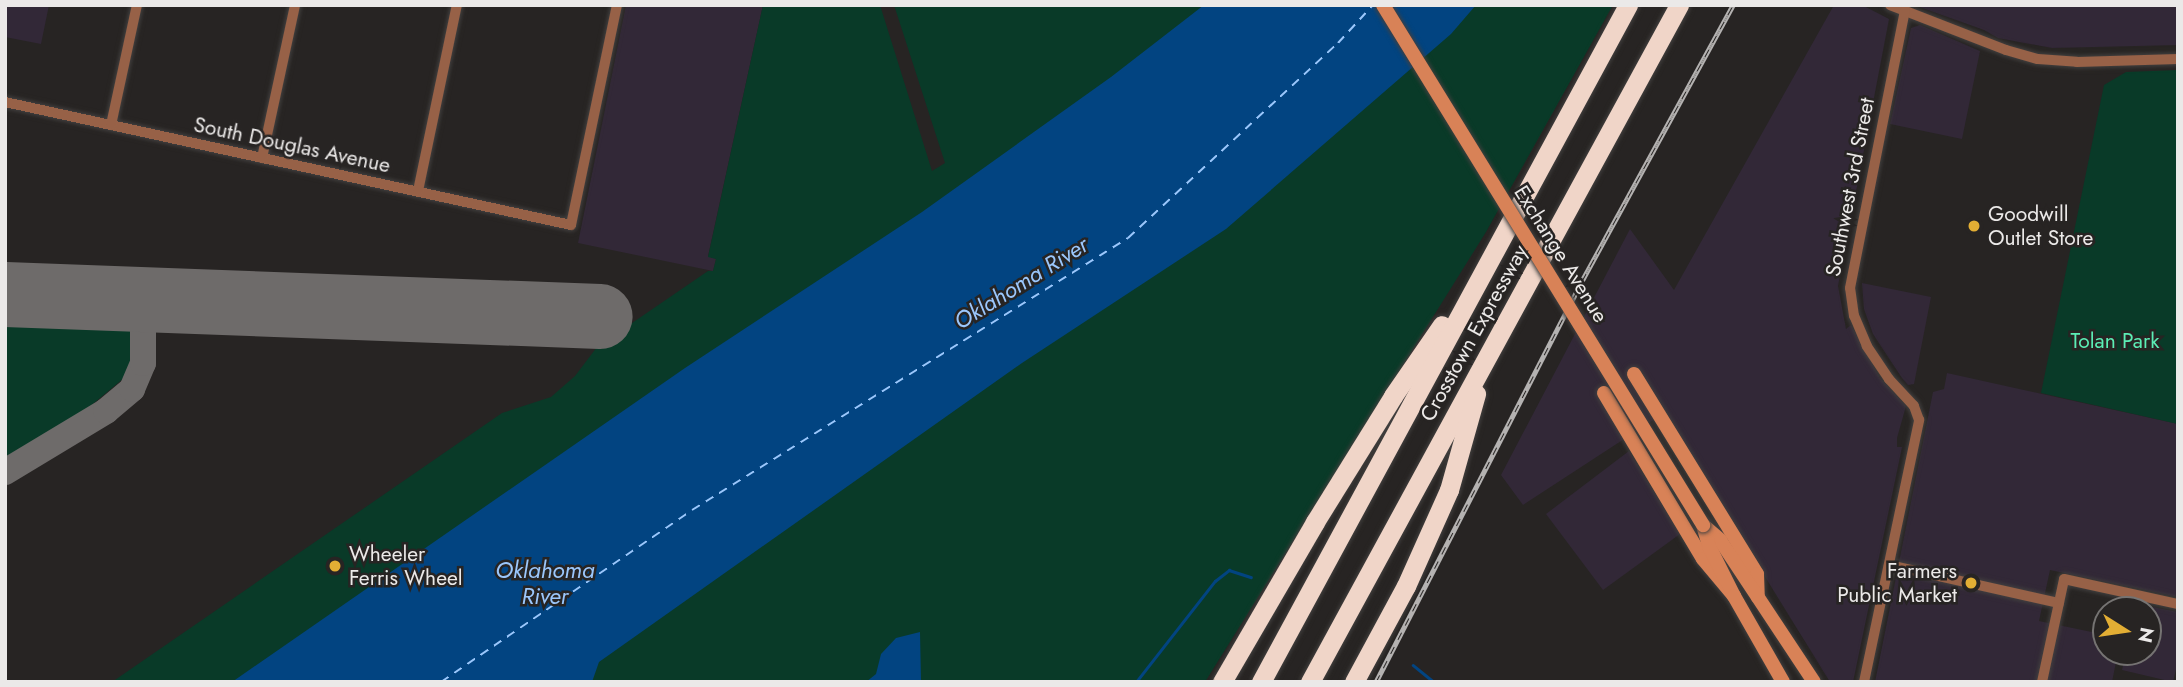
<!DOCTYPE html>
<html>
<head>
<meta charset="utf-8">
<style>
  body { margin:0 }
  #map { position:relative; width:2183px; height:687px; overflow:hidden; background:#272423; font-family:Jost,sans-serif }
  div>[style] { position:absolute }
  [style*='--x'] { left:calc(var(--x)*1px); top:calc(var(--y)*1px); width:calc(var(--w)*1px); rotate:calc(var(--a)*1deg) }
  .industrial>* { inset:0; background:#322837 }
  .green>* { inset:0; background:#093a28 }
  .water>* { inset:0; background:#024481 }
  .stream>* { height:2.5px; margin:-1.25px; padding:0 1.25px; transform-origin:1.25px; border-radius:1.25px; background:#024481 }
  .ferry>* { height:2px; margin-top:-1px; transform-origin:0; background:repeating-linear-gradient(90deg,#9bc7fc 0 9px,transparent 0 16px) }
  .taxiway>* { height:26px; margin:-13px; padding:0 13px; transform-origin:13px; border-radius:13px; background:#6e6b6a }
  .runway>* { height:65px; margin:-32.5px; padding:0 32.5px; transform-origin:32.5px; border-radius:32.5px; background:#6e6b6a }
  .roads { filter:drop-shadow(0 0 2px #42403f) drop-shadow(0 0 2px #42403f) }
  .street>* { height:10px; margin:-5px; padding:0 5px; transform-origin:5px; border-radius:5px; background:#976147 }
  .secondary>* { height:14px; margin:-7px; padding:0 7px; transform-origin:7px; border-radius:7px; background:#d88257 }
  .highway>* { height:19px; margin:-9.5px; padding:0 9.5px; transform-origin:9.5px; border-radius:9.5px; background:#f0d5c8 }
  .rail>* { height:5px; margin-top:-2.5px; transform-origin:0; background:repeating-linear-gradient(90deg,#272423 0 8px,#b4b2b1 0 16px); box-sizing:border-box; border-block:2px solid #b4b2b1 }
  .bridges { filter:drop-shadow(0 0 2px #42403f) drop-shadow(0 0 2px #42403f) }
  .secondary-bridge>* { height:14px; margin:-7px; padding:0 7px; transform-origin:7px; border-radius:7px; background:#d88257 }
  .dots>* { width:19px; height:19px; translate:-50% -50%; box-sizing:border-box; border:4px solid #272423; border-radius:50% }
  span { translate:-50% -50%; white-space:nowrap; text-align:center; line-height:1.15; -webkit-text-stroke:5px #272423; paint-order:stroke }
  .street-label { font-size:21px; color:#ebe9e8 }
  .poi-label { font-size:21px; color:#ebe9e8 }
  .left { translate:0 -50%; text-align:left }
  .right { translate:-100% -50%; text-align:right }
  .park-label { font-size:21px; color:#5bedb5 }
  .water-label { font-size:23px; color:#9bc7fc; font-style:italic }
  .frame { position:absolute; inset:0; border:7px solid #ebe9e8; pointer-events:none }
  .north { position:absolute; left:2092px; top:596px; width:70px; height:70px; box-sizing:border-box; background:#272423; border:2px solid #757372; border-radius:50%; rotate:102deg; font-size:19px; font-weight:700; line-height:28px; text-align:center; color:#ebe9e8 }
  .north::after { content:''; display:block; margin:auto; width:24px; height:32px; background:#e3ae34; clip-path:polygon(50% 0,100% 100%,50% 72%,0 100%) }
</style>
</head>
<body>
<div id="map">
  <div class="industrial">
    <div style="clip-path:polygon(5px 5px,49px 5px,41px 44px,5px 37px)"></div>
    <div style="clip-path:polygon(626px 5px,763px 5px,708px 256px,716px 259px,713px 271px,578px 243px)"></div>
    <div style="clip-path:polygon(1834px 5px,1862px 5px,1889px 19px,1838px 286px,1846px 329px,1851px 325px,1880px 378px,1906px 406px,1897px 438px,1897px 447px,1902px 447px,1853px 682px,1830px 682px,1664px 413px,1523px 505px,1501px 475px,1630px 229px,1674px 290px)"></div>
    <div style="clip-path:polygon(1914px 5px,2178px 5px,2178px 45px,2052px 48px,1998px 38px,1984px 30px)"></div>
    <div style="clip-path:polygon(1920px 25px,1980px 51px,1962px 139px,1890px 124px,1911px 28px)"></div>
    <div style="clip-path:polygon(1862px 283px,1931px 297px,1914px 384px,1908px 385px,1902px 378px,1873px 334px,1864px 309px)"></div>
    <div style="clip-path:polygon(1947px 373px,2178px 424px,2178px 597px,2050px 570px,2039px 621px,2106px 635px,2106px 652px,2118px 652px,2112px 682px,1875px 682px,1933px 392px,1944px 389px)"></div>
    <div style="clip-path:polygon(1629px 451px,1680px 534px,1603px 590px,1546px 514px)"></div>
    <div style="clip-path:polygon(2137px 604px,2178px 612px,2178px 661px,2173px 682px,2122px 670px,2126px 652px,2148px 652px,2148px 610px,2135px 610px)"></div>
  </div>
  <div class="green">
    <div style="clip-path:polygon(763px 5px,880px 5px,932px 171px,945px 163px,894px 5px,1613px 5px,1486px 232px,1205px 682px,112px 682px,502px 413px,551px 397px,575px 376px,597px 347px,708px 271px,713px 271px,716px 259px,708px 257px)"></div>
    <div style="clip-path:polygon(2178px 70px,2178px 424px,2041px 393px,2104px 85px,2126px 72px)"></div>
    <div style="clip-path:polygon(5px 316px,134px 324px,131px 365px,124px 378px,64px 428px,5px 462px)"></div>
  </div>
  <div class="water">
    <div style="clip-path:polygon(1204px 5px,1476px 5px,1451px 34px,1226px 229px,1022px 363px,599px 662px,592px 682px,232px 682px,685px 368px,922px 212px,1111px 77px)"></div>
    <div style="clip-path:polygon(920px 632px,921px 682px,866px 682px,876px 674px,881px 654px,896px 638px)"></div>
  </div>
  <div class="stream">
    <div style="--x:1413;--y:665;--w:27;--a:39"></div>
    <div style="--x:1136;--y:682;--w:128;--a:-52"></div>
    <div style="--x:1215;--y:581;--w:18;--a:-38"></div>
    <div style="--x:1229;--y:570;--w:23;--a:18"></div>
  </div>
  <div class="ferry">
    <div style="--x:441;--y:682;--w:304;--a:-34.4"></div>
    <div style="--x:692;--y:510;--w:514;--a:-31.96"></div>
    <div style="--x:1128;--y:238;--w:287;--a:-42.9"></div>
    <div style="--x:1338;--y:43;--w:52;--a:-47.4"></div>
  </div>
  <div class="taxiway">
    <div style="--x:5;--y:472;--w:118;--a:-31.1"></div>
    <div style="--x:106;--y:411;--w:34;--a:-40"></div>
    <div style="--x:132;--y:389;--w:28;--a:-67"></div>
    <div style="--x:143;--y:363;--w:64;--a:-90"></div>
  </div>
  <div class="runway">
    <div style="--x:5;--y:294;--w:595;--a:2.12"></div>
  </div>
  <div class="roads">
    <div class="street">
      <div style="--x:1890;--y:5;--w:124;--a:21.2"></div>
      <div style="--x:2006;--y:50;--w:33;--a:16"></div>
      <div style="--x:2038;--y:59;--w:39;--a:4"></div>
      <div style="--x:2077;--y:62;--w:101;--a:-1.7"></div>
      <div style="--x:5;--y:102;--w:579;--a:12.26"></div>
      <div style="--x:571;--y:225;--w:225;--a:-78.2"></div>
      <div style="--x:111;--y:125;--w:123;--a:-77.8"></div>
      <div style="--x:262;--y:158;--w:157;--a:-77.8"></div>
      <div style="--x:418;--y:191;--w:190;--a:-78.2"></div>
      <div style="--x:1889;--y:565;--w:174;--a:12.6"></div>
      <div style="--x:1864;--y:682;--w:268;--a:-78.1"></div>
      <div style="--x:1919;--y:420;--w:15;--a:-110"></div>
      <div style="--x:1914;--y:406;--w:37;--a:-133"></div>
      <div style="--x:1889;--y:379;--w:40;--a:-124"></div>
      <div style="--x:1867;--y:346;--w:33;--a:-113"></div>
      <div style="--x:1854;--y:316;--w:28;--a:-98"></div>
      <div style="--x:1850;--y:288;--w:282;--a:-78.8"></div>
      <div style="--x:2042;--y:682;--w:105;--a:-77.9"></div>
      <div style="--x:2064;--y:579;--w:117;--a:12.4"></div>
    </div>
    <div class="secondary">
      <div style="--x:1634;--y:374;--w:235;--a:58.4"></div>
      <div style="--x:1757;--y:574;--w:23;--a:88"></div>
      <div style="--x:1604;--y:393;--w:193;--a:59.2"></div>
      <div style="--x:1703;--y:559;--w:48;--a:50"></div>
      <div style="--x:1703;--y:525;--w:23;--a:41"></div>
      <div style="--x:1720;--y:540;--w:170;--a:56.5"></div>
      <div style="--x:1703;--y:525;--w:22;--a:74"></div>
      <div style="--x:1709;--y:546;--w:56;--a:63.4"></div>
      <div style="--x:1734;--y:596;--w:99;--a:60.3"></div>
    </div>
    <div class="highway">
      <div style="--x:1222;--y:682;--w:185;--a:-59.8"></div>
      <div style="--x:1315;--y:522;--w:148;--a:-58.2"></div>
      <div style="--x:1393;--y:396;--w:86;--a:-55.4"></div>
      <div style="--x:1261;--y:682;--w:770;--a:-61.54"></div>
      <div style="--x:1310;--y:682;--w:771;--a:-61.41"></div>
      <div style="--x:1354;--y:682;--w:109;--a:-61.6"></div>
      <div style="--x:1406;--y:586;--w:105;--a:-65.9"></div>
      <div style="--x:1449;--y:490;--w:100;--a:-74.3"></div>
    </div>
  </div>
  <div class="rail">
    <div style="--x:1376;--y:682;--w:451;--a:-62.8"></div>
    <div style="--x:1582;--y:281;--w:315;--a:-61.3"></div>
  </div>
  <div class="bridges">
    <div class="secondary-bridge">
      <div style="--x:1383;--y:5;--w:611;--a:58.39"></div>
    </div>
  </div>
  <div class="dots">
    <div style="left:1974px;top:226px;background:#e3ae34"></div>
    <div style="left:335px;top:566px;background:#e3ae34"></div>
    <div style="left:1971px;top:583px;background:#e3ae34"></div>
  </div>
  <div class="street-label">
    <span style="left:292px;top:145px;rotate:12deg">South Douglas Avenue</span>
    <span style="left:1850px;top:187px;rotate:-79deg">Southwest 3rd Street</span>
    <span style="left:1561px;top:254px;rotate:58deg">Exchange Avenue</span>
    <span style="left:1474px;top:333px;rotate:-61deg">Crosstown Expressway</span>
  </div>
  <div class="poi-label">
    <span class="left" style="left:1988px;top:226px">Goodwill<br>Outlet Store</span>
    <span class="left" style="left:349px;top:566px">Wheeler<br>Ferris Wheel</span>
    <span class="right" style="left:1957px;top:583px">Farmers<br>Public Market</span>
  </div>
  <div class="park-label">
    <span style="left:2115px;top:341px">Tolan Park</span>
  </div>
  <div class="water-label">
    <span style="left:1021px;top:283px;rotate:-32deg">Oklahoma River</span>
    <span style="left:545px;top:583px">Oklahoma<br>River</span>
  </div>
  <div class="frame"></div>
  <div class="north">N</div>
</div>
</body>
</html>
